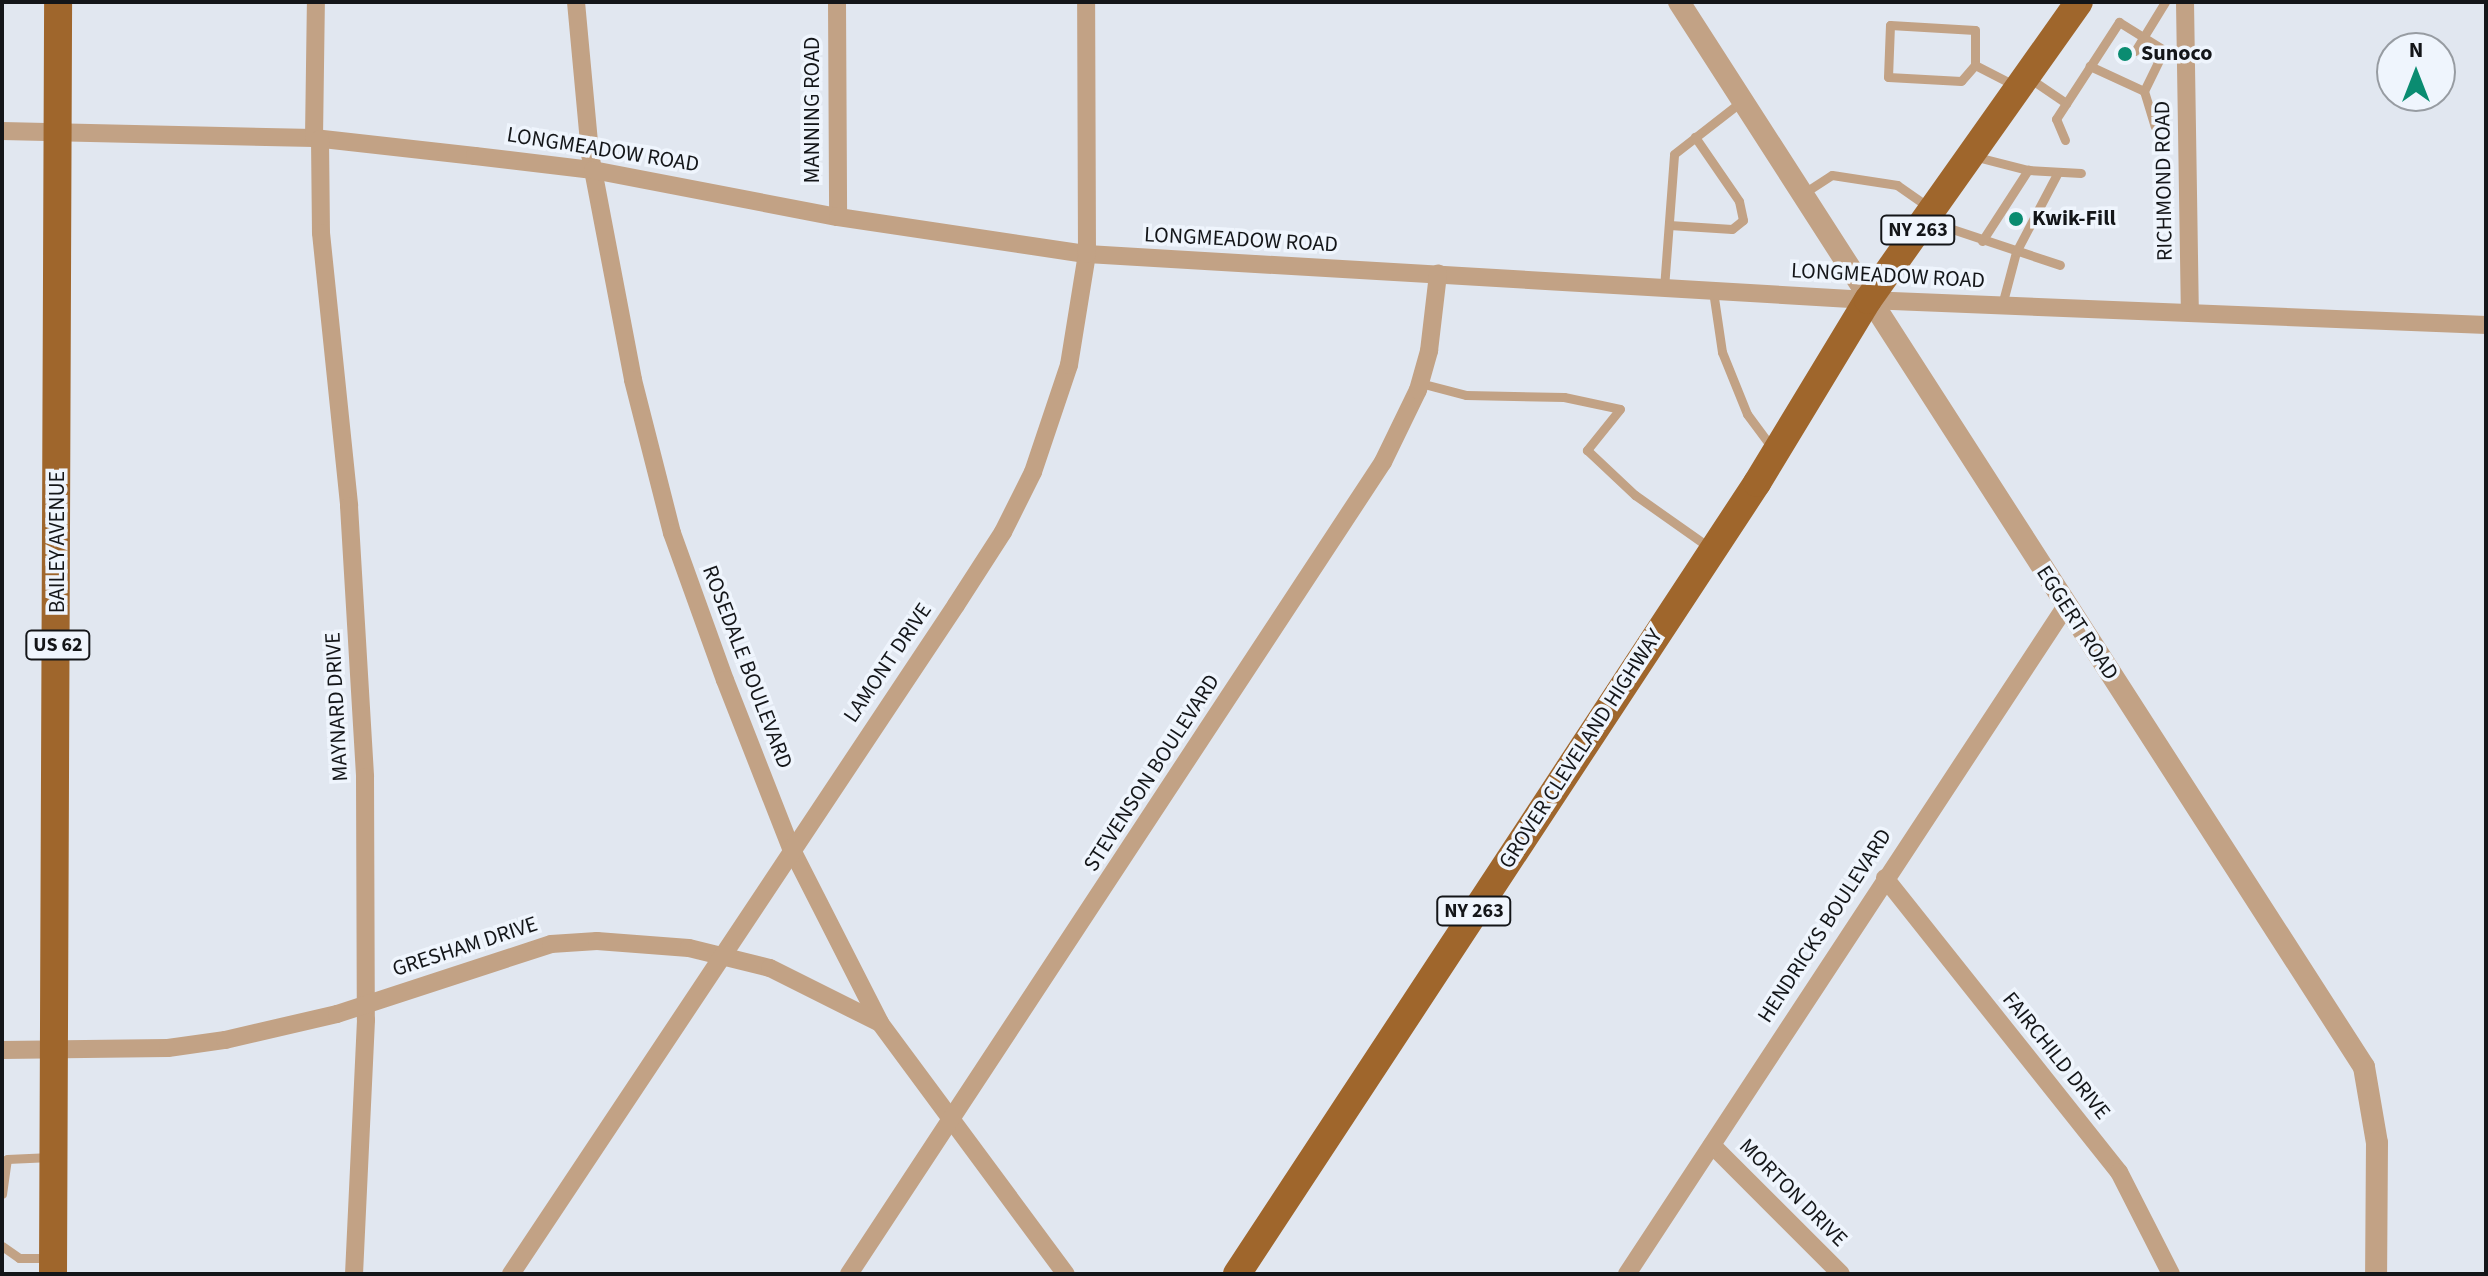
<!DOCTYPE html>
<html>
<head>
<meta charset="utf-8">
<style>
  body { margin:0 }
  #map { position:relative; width:2488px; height:1276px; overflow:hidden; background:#e1e7f0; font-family:"Source Sans 3",sans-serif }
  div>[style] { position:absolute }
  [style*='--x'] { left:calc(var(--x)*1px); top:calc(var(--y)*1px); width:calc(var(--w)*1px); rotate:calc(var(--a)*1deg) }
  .service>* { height:9px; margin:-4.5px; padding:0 4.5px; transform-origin:4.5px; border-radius:4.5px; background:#c2a285 }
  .minor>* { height:18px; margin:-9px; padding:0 9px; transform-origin:9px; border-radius:9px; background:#c2a285 }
  .tertiary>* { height:22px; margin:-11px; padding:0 11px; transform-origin:11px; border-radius:11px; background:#c2a285 }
  .primary>* { height:28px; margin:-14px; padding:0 14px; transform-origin:14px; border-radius:14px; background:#9f662c }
  .dots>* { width:22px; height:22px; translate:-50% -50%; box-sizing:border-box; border:4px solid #eff5fd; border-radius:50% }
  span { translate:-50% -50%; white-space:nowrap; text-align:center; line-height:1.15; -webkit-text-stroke:7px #eff5fd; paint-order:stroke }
  .shield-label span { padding:2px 6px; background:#eff5fd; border:2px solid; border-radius:6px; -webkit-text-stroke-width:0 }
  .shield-label { font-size:20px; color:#141619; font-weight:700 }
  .poi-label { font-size:22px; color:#141619; font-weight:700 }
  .left { translate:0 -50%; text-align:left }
  .street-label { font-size:22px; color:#141619 }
  .frame { position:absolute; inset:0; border:4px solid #141619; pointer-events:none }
  .north { position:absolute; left:2376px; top:32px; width:80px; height:80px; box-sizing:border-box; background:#eff5fd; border:2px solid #979ca2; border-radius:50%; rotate:0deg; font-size:22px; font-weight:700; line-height:32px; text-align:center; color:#141619 }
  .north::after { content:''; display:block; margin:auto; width:28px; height:36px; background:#0a8c71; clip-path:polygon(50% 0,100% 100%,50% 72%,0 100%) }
</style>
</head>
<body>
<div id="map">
  <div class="service">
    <div style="--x:2135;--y:51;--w:57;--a:-58.5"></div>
    <div style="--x:1975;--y:65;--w:21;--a:131"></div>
    <div style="--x:1961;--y:81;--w:73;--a:-176.9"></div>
    <div style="--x:1888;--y:77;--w:52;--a:-87.8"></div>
    <div style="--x:1890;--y:25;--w:85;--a:3.4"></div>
    <div style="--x:1975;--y:30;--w:35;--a:90"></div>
    <div style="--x:1975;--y:65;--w:46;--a:27.1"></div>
    <div style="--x:2029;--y:78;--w:45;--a:34"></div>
    <div style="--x:2144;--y:91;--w:37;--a:73"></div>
    <div style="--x:2065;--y:140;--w:23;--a:-113"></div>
    <div style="--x:2056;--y:119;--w:116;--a:-57"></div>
    <div style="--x:2119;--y:22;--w:53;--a:31.9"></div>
    <div style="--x:2164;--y:50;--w:46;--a:116"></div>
    <div style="--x:2144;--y:91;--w:60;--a:-155.2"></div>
    <div style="--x:1973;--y:156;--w:57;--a:14.3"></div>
    <div style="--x:2028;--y:170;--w:53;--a:3.2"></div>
    <div style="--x:1804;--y:193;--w:33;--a:-33"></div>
    <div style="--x:1832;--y:175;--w:66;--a:8.7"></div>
    <div style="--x:1897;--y:185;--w:38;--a:35"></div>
    <div style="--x:1928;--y:221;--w:139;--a:18.4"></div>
    <div style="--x:1669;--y:225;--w:63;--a:3.6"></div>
    <div style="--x:1732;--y:229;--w:14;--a:-39"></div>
    <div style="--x:1743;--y:220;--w:19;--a:-102"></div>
    <div style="--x:1739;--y:201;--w:78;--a:-124.5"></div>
    <div style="--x:1982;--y:241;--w:85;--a:-57.1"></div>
    <div style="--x:1664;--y:288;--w:134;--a:-85.7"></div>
    <div style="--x:1674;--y:154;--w:86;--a:-37.9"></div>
    <div style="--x:1713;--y:291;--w:62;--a:81.6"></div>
    <div style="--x:1722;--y:352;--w:67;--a:68"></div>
    <div style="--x:1747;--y:414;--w:44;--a:53.4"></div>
    <div style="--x:2002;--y:305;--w:55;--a:-75.2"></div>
    <div style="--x:2016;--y:252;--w:90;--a:-62.3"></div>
    <div style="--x:1420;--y:383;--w:48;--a:14.6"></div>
    <div style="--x:1466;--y:395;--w:98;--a:1.2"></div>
    <div style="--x:1564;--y:397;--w:57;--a:12.1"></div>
    <div style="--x:1620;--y:409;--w:53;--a:128.8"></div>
    <div style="--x:1587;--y:450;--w:66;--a:43.2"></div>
    <div style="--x:1635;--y:495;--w:92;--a:35.2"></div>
    <div style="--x:2;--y:1194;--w:35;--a:-82"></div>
    <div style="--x:7;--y:1159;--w:44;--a:-2.6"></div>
    <div style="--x:2;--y:1246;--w:21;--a:35"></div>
    <div style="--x:19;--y:1258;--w:31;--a:0"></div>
  </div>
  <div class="minor">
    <div style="--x:576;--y:2;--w:153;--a:84.7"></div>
    <div style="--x:590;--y:154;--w:230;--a:79.2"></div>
    <div style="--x:633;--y:380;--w:158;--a:75.7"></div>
    <div style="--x:672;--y:533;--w:156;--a:70.2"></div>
    <div style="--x:725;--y:680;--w:180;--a:68.6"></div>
    <div style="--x:791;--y:848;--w:196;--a:63"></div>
    <div style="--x:880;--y:1023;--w:312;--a:53.5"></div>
    <div style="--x:837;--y:2;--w:215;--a:89.7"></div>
    <div style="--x:2185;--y:2;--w:310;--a:89.1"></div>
    <div style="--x:2;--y:131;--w:312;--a:1.3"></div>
    <div style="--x:314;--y:138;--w:162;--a:6.4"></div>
    <div style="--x:475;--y:156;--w:119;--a:6.8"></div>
    <div style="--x:593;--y:170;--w:249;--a:10.9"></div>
    <div style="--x:838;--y:217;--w:252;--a:8.5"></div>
    <div style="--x:1087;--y:254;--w:782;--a:3.37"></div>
    <div style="--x:1868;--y:300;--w:619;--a:2.32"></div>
    <div style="--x:314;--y:138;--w:136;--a:-89.2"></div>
    <div style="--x:320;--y:139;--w:94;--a:89.4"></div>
    <div style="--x:321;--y:233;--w:274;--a:84.1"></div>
    <div style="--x:349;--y:506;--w:271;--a:86.6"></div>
    <div style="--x:365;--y:777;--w:243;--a:89.8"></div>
    <div style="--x:366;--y:1020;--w:254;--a:92.7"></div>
    <div style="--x:1885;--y:878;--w:376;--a:51.5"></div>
    <div style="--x:2119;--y:1172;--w:114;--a:63"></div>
    <div style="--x:2;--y:1050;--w:166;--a:-0.7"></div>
    <div style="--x:168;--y:1048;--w:58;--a:-8"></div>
    <div style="--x:225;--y:1040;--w:115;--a:-13.1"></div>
    <div style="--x:337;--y:1014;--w:225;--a:-18.1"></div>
    <div style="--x:551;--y:944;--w:46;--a:-3.7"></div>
    <div style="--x:597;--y:941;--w:92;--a:4.4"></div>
    <div style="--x:689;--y:948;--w:83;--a:13.9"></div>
    <div style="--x:770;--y:968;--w:123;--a:26.6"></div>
    <div style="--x:1712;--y:1145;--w:182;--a:45"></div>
    <div style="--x:511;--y:1274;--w:803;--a:-56.37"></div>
    <div style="--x:956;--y:605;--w:87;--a:-57.2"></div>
    <div style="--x:1003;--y:532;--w:67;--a:-63.4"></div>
    <div style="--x:1033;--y:472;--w:113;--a:-71.4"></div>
    <div style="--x:1069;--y:365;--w:112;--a:-80.8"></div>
    <div style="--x:1087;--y:254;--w:252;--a:-90.2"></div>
    <div style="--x:849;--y:1274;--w:972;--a:-56.67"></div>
    <div style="--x:1383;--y:462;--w:80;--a:-64.1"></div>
    <div style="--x:1418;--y:390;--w:41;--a:-74.2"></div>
    <div style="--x:1429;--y:351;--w:78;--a:-83.3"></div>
    <div style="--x:1627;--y:1274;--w:799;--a:-56.69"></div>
  </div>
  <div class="tertiary">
    <div style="--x:1679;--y:2;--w:1266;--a:57.25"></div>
    <div style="--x:2364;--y:1067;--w:77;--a:80.3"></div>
    <div style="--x:2377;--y:1143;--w:131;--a:90.4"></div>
  </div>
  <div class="primary">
    <div style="--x:53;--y:1274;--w:1272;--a:-89.77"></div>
    <div style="--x:1237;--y:1274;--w:947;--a:-56.68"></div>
    <div style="--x:1757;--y:483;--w:214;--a:-58.8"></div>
    <div style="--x:1868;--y:300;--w:365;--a:-54.7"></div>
  </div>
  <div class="dots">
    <div style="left:2125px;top:54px;background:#0a8c71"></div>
    <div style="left:2016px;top:219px;background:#0a8c71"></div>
  </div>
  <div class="shield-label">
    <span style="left:1918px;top:230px">NY 263</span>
    <span style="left:58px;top:645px">US 62</span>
    <span style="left:1474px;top:911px">NY 263</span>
  </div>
  <div class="poi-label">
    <span class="left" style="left:2141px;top:54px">Sunoco</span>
    <span class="left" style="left:2032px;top:219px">Kwik-Fill</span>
  </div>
  <div class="street-label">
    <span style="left:813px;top:110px;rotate:-90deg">MANNING ROAD</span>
    <span style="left:603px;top:150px;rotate:9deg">LONGMEADOW ROAD</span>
    <span style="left:2164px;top:181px;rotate:-91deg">RICHMOND ROAD</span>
    <span style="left:1241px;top:240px;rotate:3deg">LONGMEADOW ROAD</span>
    <span style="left:1888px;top:276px;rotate:3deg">LONGMEADOW ROAD</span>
    <span style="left:58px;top:542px;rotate:-90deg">BAILEY AVENUE</span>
    <span style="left:2077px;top:623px;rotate:57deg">EGGERT ROAD</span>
    <span style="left:888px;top:663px;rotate:-56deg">LAMONT DRIVE</span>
    <span style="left:747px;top:667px;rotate:69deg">ROSEDALE BOULEVARD</span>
    <span style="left:337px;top:707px;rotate:-93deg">MAYNARD DRIVE</span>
    <span style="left:1581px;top:749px;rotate:-57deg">GROVER CLEVELAND HIGHWAY</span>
    <span style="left:1152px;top:773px;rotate:-57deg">STEVENSON BOULEVARD</span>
    <span style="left:1825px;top:926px;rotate:-57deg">HENDRICKS BOULEVARD</span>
    <span style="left:465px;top:947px;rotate:-18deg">GRESHAM DRIVE</span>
    <span style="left:2056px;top:1056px;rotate:51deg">FAIRCHILD DRIVE</span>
    <span style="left:1793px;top:1193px;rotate:45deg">MORTON DRIVE</span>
  </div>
  <div class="frame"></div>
  <div class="north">N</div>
</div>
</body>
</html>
